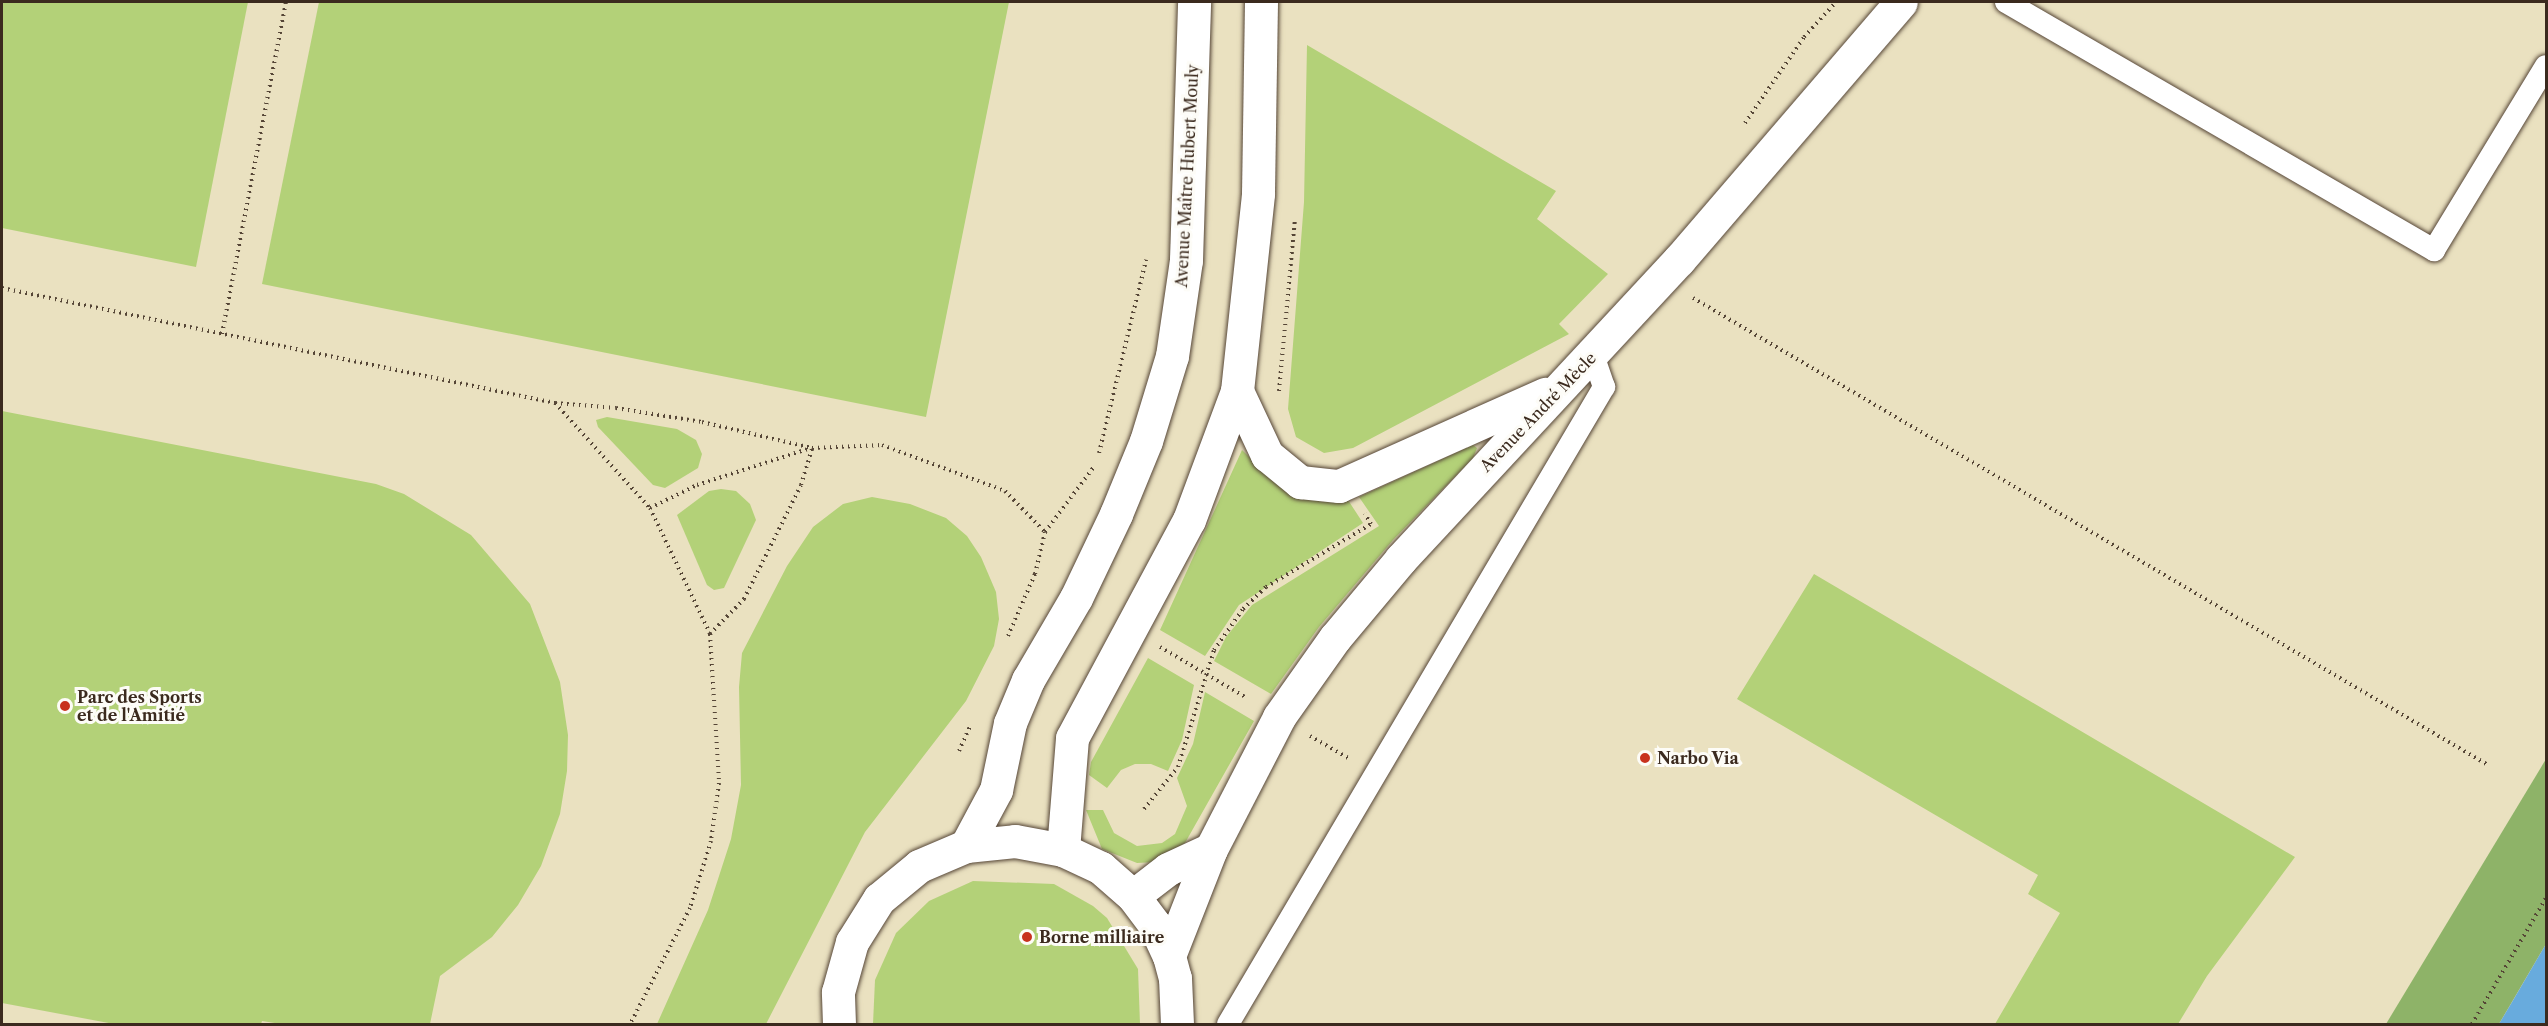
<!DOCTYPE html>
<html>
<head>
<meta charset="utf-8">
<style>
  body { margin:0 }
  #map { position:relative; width:2548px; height:1026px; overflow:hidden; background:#eae1c0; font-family:"Libre Caslon Text",serif }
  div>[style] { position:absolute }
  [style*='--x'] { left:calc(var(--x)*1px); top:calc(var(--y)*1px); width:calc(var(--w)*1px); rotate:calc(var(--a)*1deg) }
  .green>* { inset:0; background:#b3d178 }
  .forest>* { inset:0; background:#8eb368 }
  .water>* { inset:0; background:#68abdd }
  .path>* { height:4px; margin-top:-2px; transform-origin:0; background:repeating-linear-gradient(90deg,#554536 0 1.5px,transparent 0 6px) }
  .roads { filter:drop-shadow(0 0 2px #554536) drop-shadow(0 0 2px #554536) }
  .service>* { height:22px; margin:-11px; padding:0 11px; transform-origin:11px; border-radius:11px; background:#fff }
  .tertiary>* { height:33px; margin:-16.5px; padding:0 16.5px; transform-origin:16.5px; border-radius:16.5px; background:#fff }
  .secondary>* { height:33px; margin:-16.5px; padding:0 16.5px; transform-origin:16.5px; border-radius:16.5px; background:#fff }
  .dots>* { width:16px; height:16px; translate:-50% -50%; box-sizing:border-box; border:3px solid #fdfcf7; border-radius:50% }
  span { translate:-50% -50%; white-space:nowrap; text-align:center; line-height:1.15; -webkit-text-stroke:6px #fdfcf7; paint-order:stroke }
  .street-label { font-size:16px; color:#3b2a1e }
  .poi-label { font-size:16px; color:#3b2a1e; font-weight:700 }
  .left { translate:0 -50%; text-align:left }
  .frame { position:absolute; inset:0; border:3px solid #3b2a1e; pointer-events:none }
</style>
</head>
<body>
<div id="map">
  <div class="green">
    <div style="clip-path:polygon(2px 2px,248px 2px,196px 267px,2px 228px)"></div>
    <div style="clip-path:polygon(319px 2px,1009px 2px,926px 417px,262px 284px)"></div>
    <div style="clip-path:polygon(1307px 45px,1556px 191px,1537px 219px,1608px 274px,1559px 324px,1569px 334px,1353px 448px,1324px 453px,1296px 437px,1288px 409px,1304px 202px)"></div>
    <div style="clip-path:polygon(2px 411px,376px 484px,404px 494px,471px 535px,530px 604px,560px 682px,568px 735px,567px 771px,560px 814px,541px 866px,518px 905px,492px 937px,440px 976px,430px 1024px,281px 1024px,262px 1021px,261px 1024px,114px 1024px,2px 1003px)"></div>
    <div style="clip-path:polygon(607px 417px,677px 429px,696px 440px,702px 454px,698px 468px,665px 488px,653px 485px,598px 427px,596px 420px)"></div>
    <div style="clip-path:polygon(1473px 445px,1477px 448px,1473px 458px,1393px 540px,1319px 627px,1271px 694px,1214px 661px,1226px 637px,1252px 605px,1379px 526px,1359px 497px)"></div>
    <div style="clip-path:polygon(1242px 450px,1280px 487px,1305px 499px,1348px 500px,1363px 523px,1239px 605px,1205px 656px,1160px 630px)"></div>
    <div style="clip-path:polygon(721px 489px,736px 491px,750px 504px,756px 520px,724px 588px,714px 590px,707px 585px,677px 515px,709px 491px)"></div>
    <div style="clip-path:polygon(872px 497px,910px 504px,946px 518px,967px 536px,981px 557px,996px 592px,999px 619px,994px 646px,966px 701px,865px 832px,766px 1024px,657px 1024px,708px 910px,731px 839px,741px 785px,739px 687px,742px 653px,787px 566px,813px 527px,843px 504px)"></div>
    <div style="clip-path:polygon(1814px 574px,2295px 857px,2207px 976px,2178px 1024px,1995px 1024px,2060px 913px,2028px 894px,2038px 875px,1737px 699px)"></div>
    <div style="clip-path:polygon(1148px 658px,1194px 685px,1182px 740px,1168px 771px,1151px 764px,1135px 764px,1121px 770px,1107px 788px,1089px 775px,1091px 762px)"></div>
    <div style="clip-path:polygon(1205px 692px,1254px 721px,1185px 843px,1155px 862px,1137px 863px,1102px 849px,1086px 810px,1103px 810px,1114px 833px,1137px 846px,1162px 843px,1175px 834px,1187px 806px,1177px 778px,1193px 744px)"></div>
    <div style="clip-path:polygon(973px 881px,1054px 884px,1093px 906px,1107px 918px,1138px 969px,1140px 1024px,873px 1024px,875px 980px,896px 933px,929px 901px)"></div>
  </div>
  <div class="forest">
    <div style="clip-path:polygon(2546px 759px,2546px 944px,2499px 1024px,2386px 1024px)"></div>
  </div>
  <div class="water">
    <div style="clip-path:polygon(2546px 944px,2546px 1024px,2499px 1024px,2515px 997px)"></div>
  </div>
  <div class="path">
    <div style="--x:1745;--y:123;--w:104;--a:-55.5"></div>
    <div style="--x:1804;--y:37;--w:47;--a:-47.6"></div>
    <div style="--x:2;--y:288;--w:565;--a:11.75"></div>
    <div style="--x:555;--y:403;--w:142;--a:47.9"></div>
    <div style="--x:650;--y:508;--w:140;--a:64.5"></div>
    <div style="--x:710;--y:634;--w:149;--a:86.5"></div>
    <div style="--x:719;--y:783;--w:59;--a:97.9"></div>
    <div style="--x:711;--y:841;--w:70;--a:107.4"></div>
    <div style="--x:690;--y:908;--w:131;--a:117.3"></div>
    <div style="--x:1693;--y:298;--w:922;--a:30.43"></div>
    <div style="--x:222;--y:334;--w:338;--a:-79.1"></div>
    <div style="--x:1279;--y:391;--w:173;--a:-84.7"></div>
    <div style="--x:555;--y:403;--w:61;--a:4.7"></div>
    <div style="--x:616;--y:408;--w:87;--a:9.2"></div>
    <div style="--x:702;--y:422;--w:113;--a:13.3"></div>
    <div style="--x:812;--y:448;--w:70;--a:-2.5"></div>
    <div style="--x:882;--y:445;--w:131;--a:20.5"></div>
    <div style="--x:1005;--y:491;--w:57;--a:45.7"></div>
    <div style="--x:1099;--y:453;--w:199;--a:-76.3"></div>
    <div style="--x:650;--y:508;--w:52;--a:-26.1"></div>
    <div style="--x:697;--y:485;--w:120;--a:-18"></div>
    <div style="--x:710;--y:634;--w:49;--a:-45.8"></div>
    <div style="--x:744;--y:599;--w:127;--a:-63.4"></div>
    <div style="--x:801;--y:485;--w:39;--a:-73"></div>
    <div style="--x:1008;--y:636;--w:68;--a:-66.5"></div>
    <div style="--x:1035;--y:574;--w:43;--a:-76.6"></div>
    <div style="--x:1045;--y:532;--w:80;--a:-53.1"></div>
    <div style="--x:1160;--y:647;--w:101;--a:30.4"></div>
    <div style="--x:1310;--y:736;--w:46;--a:29.9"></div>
    <div style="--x:959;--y:751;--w:27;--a:-66"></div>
    <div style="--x:1144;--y:809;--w:54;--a:-51"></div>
    <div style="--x:1178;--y:767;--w:122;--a:-72.9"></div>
    <div style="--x:1214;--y:650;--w:50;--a:-54.7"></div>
    <div style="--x:1243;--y:609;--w:32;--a:-44"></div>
    <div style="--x:1266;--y:587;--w:122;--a:-31"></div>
    <div style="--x:1371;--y:524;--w:12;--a:-121"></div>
    <div style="--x:2472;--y:1024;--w:146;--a:-59.6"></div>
  </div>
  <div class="roads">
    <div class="service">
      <div style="--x:2006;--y:2;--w:495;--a:30.1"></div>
      <div style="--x:2434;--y:250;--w:215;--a:-58.7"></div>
      <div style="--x:1228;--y:1024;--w:740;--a:-59.45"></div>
      <div style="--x:1604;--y:387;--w:34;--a:-109"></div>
    </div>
    <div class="tertiary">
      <div style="--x:1237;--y:391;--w:71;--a:64.9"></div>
      <div style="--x:1267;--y:455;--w:43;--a:39.3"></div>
      <div style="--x:1300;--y:482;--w:39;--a:6"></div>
      <div style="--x:1339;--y:486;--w:226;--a:-24.1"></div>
      <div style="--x:1133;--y:896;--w:44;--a:-37.6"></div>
      <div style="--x:1168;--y:869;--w:47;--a:-24.9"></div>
      <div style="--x:1169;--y:956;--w:115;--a:-68.6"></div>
      <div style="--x:1211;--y:849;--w:148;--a:-62.7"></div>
      <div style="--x:1279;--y:717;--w:97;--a:-54.7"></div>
      <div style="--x:1335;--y:638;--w:103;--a:-50.1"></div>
      <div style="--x:1401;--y:559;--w:408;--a:-47.1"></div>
      <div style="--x:1679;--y:260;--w:340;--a:-49.3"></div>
    </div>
    <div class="secondary">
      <div style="--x:966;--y:846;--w:64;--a:-61.8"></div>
      <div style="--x:996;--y:790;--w:68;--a:-78.2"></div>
      <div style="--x:1010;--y:723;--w:47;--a:-67.3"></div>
      <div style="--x:1028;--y:680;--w:95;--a:-59.7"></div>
      <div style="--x:1076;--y:598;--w:93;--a:-64.5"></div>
      <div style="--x:1116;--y:514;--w:79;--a:-67.7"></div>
      <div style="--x:1146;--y:441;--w:89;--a:-73"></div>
      <div style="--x:1172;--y:356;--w:97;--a:-81.7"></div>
      <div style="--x:1186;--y:260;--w:258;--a:-88.2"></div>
      <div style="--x:1063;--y:850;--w:112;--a:-85.4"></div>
      <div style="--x:1072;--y:738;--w:247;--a:-61.8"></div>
      <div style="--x:1189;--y:520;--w:138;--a:-69.6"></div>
      <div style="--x:1237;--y:391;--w:199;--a:-83.9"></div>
      <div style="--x:1258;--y:193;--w:191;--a:-89.1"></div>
      <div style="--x:839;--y:1024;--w:32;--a:-92"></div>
      <div style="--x:838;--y:992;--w:52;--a:-74.4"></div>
      <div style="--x:852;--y:942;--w:51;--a:-57.9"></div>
      <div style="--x:879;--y:899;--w:52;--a:-39.5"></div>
      <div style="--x:919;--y:866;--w:51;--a:-23.1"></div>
      <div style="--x:966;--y:846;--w:49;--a:-5.8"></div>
      <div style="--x:1015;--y:841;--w:49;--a:10.6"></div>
      <div style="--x:1063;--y:850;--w:42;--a:25.3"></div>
      <div style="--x:1101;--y:868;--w:43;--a:41.2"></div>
      <div style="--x:1133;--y:896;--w:35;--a:53"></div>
      <div style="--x:1154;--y:924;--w:35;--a:65"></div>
      <div style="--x:1169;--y:956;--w:23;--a:75"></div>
      <div style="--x:1175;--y:978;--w:46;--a:87.5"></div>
    </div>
  </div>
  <div class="dots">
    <div style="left:65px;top:706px;background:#c8321e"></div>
    <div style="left:1645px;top:758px;background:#c8321e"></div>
    <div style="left:1027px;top:937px;background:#c8321e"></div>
  </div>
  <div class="street-label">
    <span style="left:1187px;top:176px;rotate:-87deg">Avenue Maître Hubert Mouly</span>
    <span style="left:1538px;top:412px;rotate:-46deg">Avenue André Mècle</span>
  </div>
  <div class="poi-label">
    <span class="left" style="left:77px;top:706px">Parc des Sports<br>et de l'Amitié</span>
    <span class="left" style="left:1657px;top:758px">Narbo Via</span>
    <span class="left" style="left:1039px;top:937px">Borne milliaire</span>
  </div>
  <div class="frame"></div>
</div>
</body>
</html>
